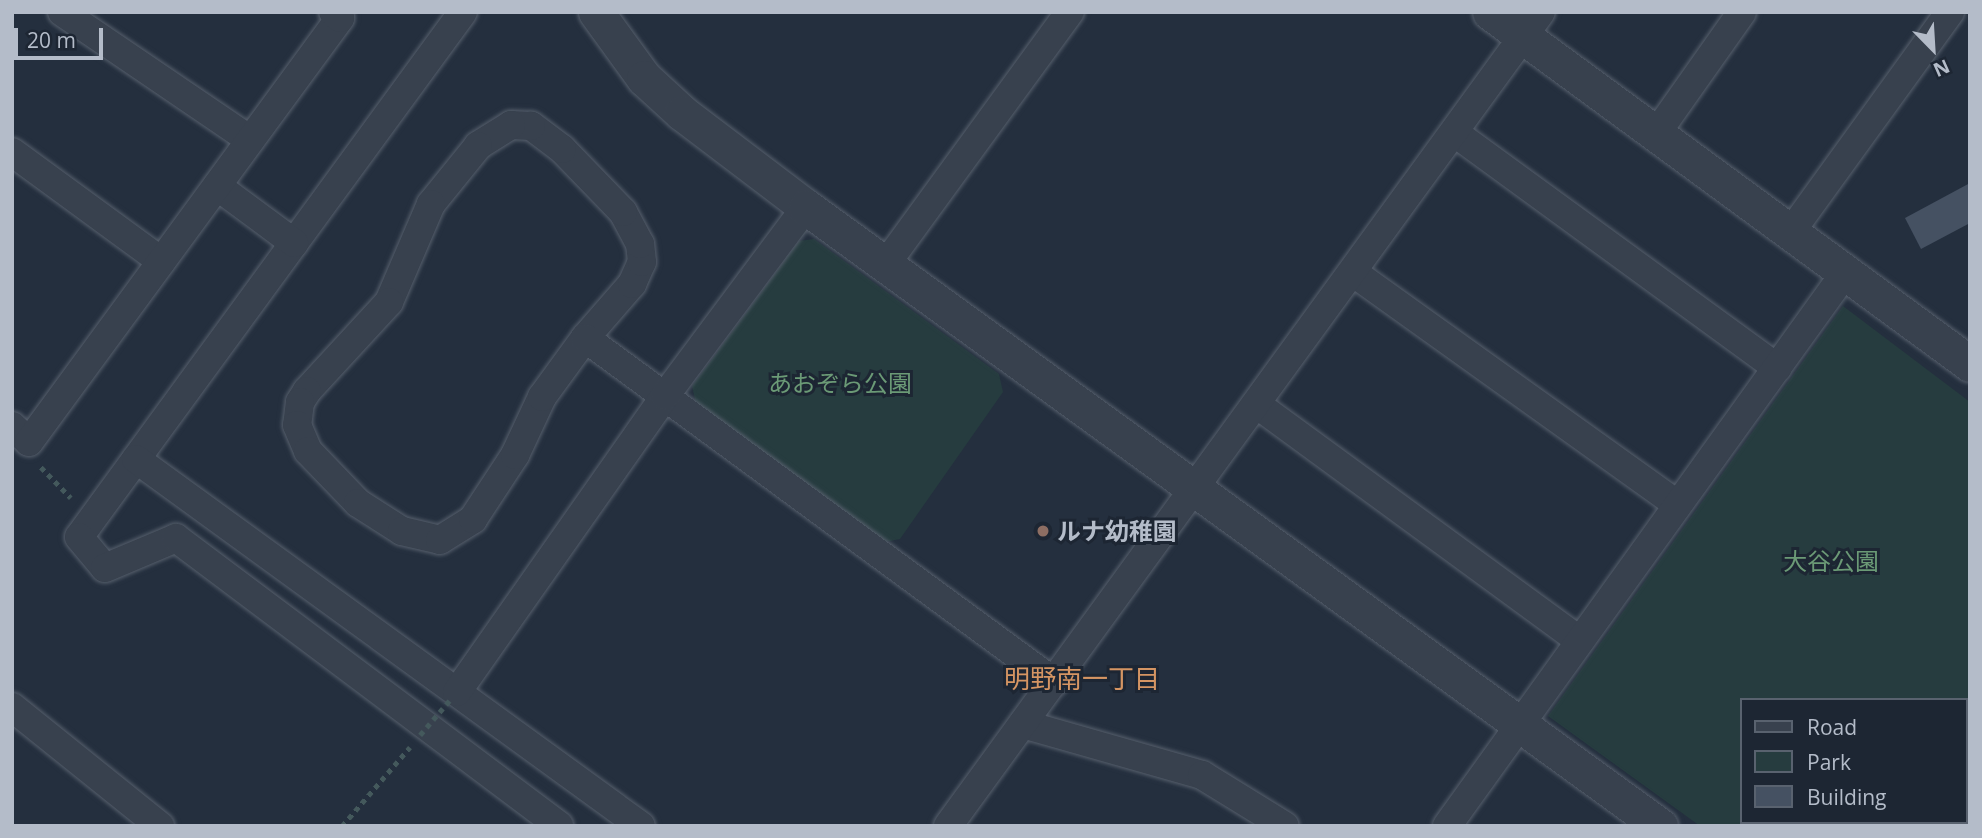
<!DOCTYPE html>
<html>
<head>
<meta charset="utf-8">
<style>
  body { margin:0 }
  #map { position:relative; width:1982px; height:838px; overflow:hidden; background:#242f3e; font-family:"Open Sans","Noto Sans JP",sans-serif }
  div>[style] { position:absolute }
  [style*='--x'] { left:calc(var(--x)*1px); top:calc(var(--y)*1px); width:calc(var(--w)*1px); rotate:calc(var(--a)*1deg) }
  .green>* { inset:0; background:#263c3f }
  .building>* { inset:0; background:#455162 }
  .path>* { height:4.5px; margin-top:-2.25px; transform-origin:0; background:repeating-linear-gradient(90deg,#44595c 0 5px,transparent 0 10px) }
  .roads { filter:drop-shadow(0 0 2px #565f6c) drop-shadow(0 0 2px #565f6c) }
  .minor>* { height:28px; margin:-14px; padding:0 14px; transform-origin:14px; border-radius:14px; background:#38414e }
  .tertiary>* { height:35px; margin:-17.5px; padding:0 17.5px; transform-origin:17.5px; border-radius:17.5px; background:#38414e }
  .path-bridge>* { height:4.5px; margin-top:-2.25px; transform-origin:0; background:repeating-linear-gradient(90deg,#44595c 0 5px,transparent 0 10px) }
  .dots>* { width:19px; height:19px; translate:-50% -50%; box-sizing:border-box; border:4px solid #1d2633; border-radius:50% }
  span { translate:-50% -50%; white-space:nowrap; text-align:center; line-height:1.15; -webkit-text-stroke:6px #1d2633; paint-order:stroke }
  .park-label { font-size:24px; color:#6b9a76 }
  .poi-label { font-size:24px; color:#b4bcc9; font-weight:700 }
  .left { translate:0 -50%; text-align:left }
  .neighbourhood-label { font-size:26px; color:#d59563 }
  .frame { position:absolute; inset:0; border:14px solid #b4bcc9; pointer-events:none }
  .legend { position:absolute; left:1740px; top:698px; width:228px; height:126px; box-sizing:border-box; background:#1d2633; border:2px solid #59626f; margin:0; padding:9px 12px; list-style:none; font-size:21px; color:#b4bcc9 }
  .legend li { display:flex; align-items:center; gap:14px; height:35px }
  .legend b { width:35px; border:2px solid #59626f }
  .north { position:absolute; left:1898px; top:14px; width:70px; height:70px; -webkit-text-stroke:5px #1d2633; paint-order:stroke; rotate:156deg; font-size:19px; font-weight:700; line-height:28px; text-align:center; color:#b4bcc9 }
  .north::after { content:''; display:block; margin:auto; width:24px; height:32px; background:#b4bcc9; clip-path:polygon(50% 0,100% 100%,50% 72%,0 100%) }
  .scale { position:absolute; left:14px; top:28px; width:89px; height:32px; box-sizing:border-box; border:4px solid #b4bcc9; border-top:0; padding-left:9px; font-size:21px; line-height:24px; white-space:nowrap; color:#b4bcc9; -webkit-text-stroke:5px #1d2633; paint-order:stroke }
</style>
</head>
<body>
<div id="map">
  <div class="green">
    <div style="clip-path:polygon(814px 239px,999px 374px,1003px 392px,900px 539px,885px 542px,696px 404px,692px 386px,799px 241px)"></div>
    <div style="clip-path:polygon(evenodd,1843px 306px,1970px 402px,1970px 826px,1700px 826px,1548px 716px,1843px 306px,1742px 700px,1966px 700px,1966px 822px,1742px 822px,1742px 700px)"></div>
  </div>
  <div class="building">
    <div style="clip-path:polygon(1970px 183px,1970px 223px,1921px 249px,1905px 218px)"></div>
  </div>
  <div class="path">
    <div style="--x:41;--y:467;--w:43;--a:45.9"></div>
    <div style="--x:342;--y:826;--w:104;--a:-49.3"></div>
  </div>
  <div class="roads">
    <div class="minor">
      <div style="--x:62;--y:12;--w:227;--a:34.2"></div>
      <div style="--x:463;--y:12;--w:650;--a:126.18"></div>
      <div style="--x:79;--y:537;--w:40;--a:50"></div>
      <div style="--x:105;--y:568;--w:77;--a:-22.9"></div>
      <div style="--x:176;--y:538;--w:479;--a:36.9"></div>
      <div style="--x:1455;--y:133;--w:399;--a:36.1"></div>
      <div style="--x:1656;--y:134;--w:149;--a:-54.8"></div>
      <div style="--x:12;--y:152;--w:185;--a:36.2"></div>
      <div style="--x:217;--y:186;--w:96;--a:36.5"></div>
      <div style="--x:1790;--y:233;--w:273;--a:-54.1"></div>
      <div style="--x:886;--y:264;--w:312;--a:-53.9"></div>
      <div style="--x:1354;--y:273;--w:397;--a:35.6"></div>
      <div style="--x:585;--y:338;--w:72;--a:-49"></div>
      <div style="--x:632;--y:284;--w:24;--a:-66"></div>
      <div style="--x:642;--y:262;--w:18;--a:-96"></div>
      <div style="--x:640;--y:244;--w:36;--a:-118"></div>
      <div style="--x:623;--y:212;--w:88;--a:-134.1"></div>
      <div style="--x:562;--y:149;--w:39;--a:-143"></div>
      <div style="--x:531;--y:126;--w:20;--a:-177"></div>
      <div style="--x:511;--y:125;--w:39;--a:148"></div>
      <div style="--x:478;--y:146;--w:75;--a:129"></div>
      <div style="--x:431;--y:204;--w:107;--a:113.2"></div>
      <div style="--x:389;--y:302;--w:121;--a:132.7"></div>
      <div style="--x:307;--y:391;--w:13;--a:122"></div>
      <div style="--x:300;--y:402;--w:23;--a:97"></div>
      <div style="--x:297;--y:425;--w:28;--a:67"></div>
      <div style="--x:308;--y:451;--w:72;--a:46.1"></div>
      <div style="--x:358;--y:503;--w:52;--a:32.5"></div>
      <div style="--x:402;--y:531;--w:39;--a:13"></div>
      <div style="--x:440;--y:540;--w:39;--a:-32"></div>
      <div style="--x:473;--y:519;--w:77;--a:-56.7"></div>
      <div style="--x:515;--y:455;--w:64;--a:-65"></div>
      <div style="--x:542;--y:397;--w:73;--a:-53.9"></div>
      <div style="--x:585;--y:338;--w:582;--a:36.26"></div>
      <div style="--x:1259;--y:406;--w:396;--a:36.2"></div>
      <div style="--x:12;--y:426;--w:23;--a:43"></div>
      <div style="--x:29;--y:442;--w:526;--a:-53.74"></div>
      <div style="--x:340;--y:18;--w:9;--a:-139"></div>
      <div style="--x:136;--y:459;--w:624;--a:36.01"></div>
      <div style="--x:457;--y:692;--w:362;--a:-54.9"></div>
      <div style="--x:665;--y:396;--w:236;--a:-53.3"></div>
      <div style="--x:12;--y:707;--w:190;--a:38.8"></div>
      <div style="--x:1023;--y:724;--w:186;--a:15.9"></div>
      <div style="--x:1202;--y:775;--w:97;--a:31.6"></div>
      <div style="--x:948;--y:826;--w:1007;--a:-53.93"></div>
      <div style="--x:1447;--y:826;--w:681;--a:-54.26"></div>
    </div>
    <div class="tertiary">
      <div style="--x:596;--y:12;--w:82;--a:54"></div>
      <div style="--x:644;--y:78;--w:52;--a:42.6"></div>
      <div style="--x:682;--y:113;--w:156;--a:37.2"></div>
      <div style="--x:806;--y:207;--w:1055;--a:35.94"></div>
      <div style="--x:1490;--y:12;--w:595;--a:36.25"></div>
    </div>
  </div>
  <div class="path-bridge">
    <div style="--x:420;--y:735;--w:45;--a:-49.5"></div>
  </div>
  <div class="dots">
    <div style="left:1043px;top:531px;background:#8d6e63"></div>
  </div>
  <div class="park-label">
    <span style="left:840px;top:383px">あおぞら公園</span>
    <span style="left:1831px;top:561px">大谷公園</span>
  </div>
  <div class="poi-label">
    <span class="left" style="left:1057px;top:531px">ルナ幼稚園</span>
  </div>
  <div class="neighbourhood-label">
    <span style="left:1082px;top:679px">明野南一丁目</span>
  </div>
  <div class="frame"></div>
  <ul class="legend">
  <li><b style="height:9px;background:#38414e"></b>Road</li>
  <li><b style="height:19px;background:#263c3f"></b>Park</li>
  <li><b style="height:19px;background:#455162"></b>Building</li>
  </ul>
  <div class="north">N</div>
  <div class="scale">20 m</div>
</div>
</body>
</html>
